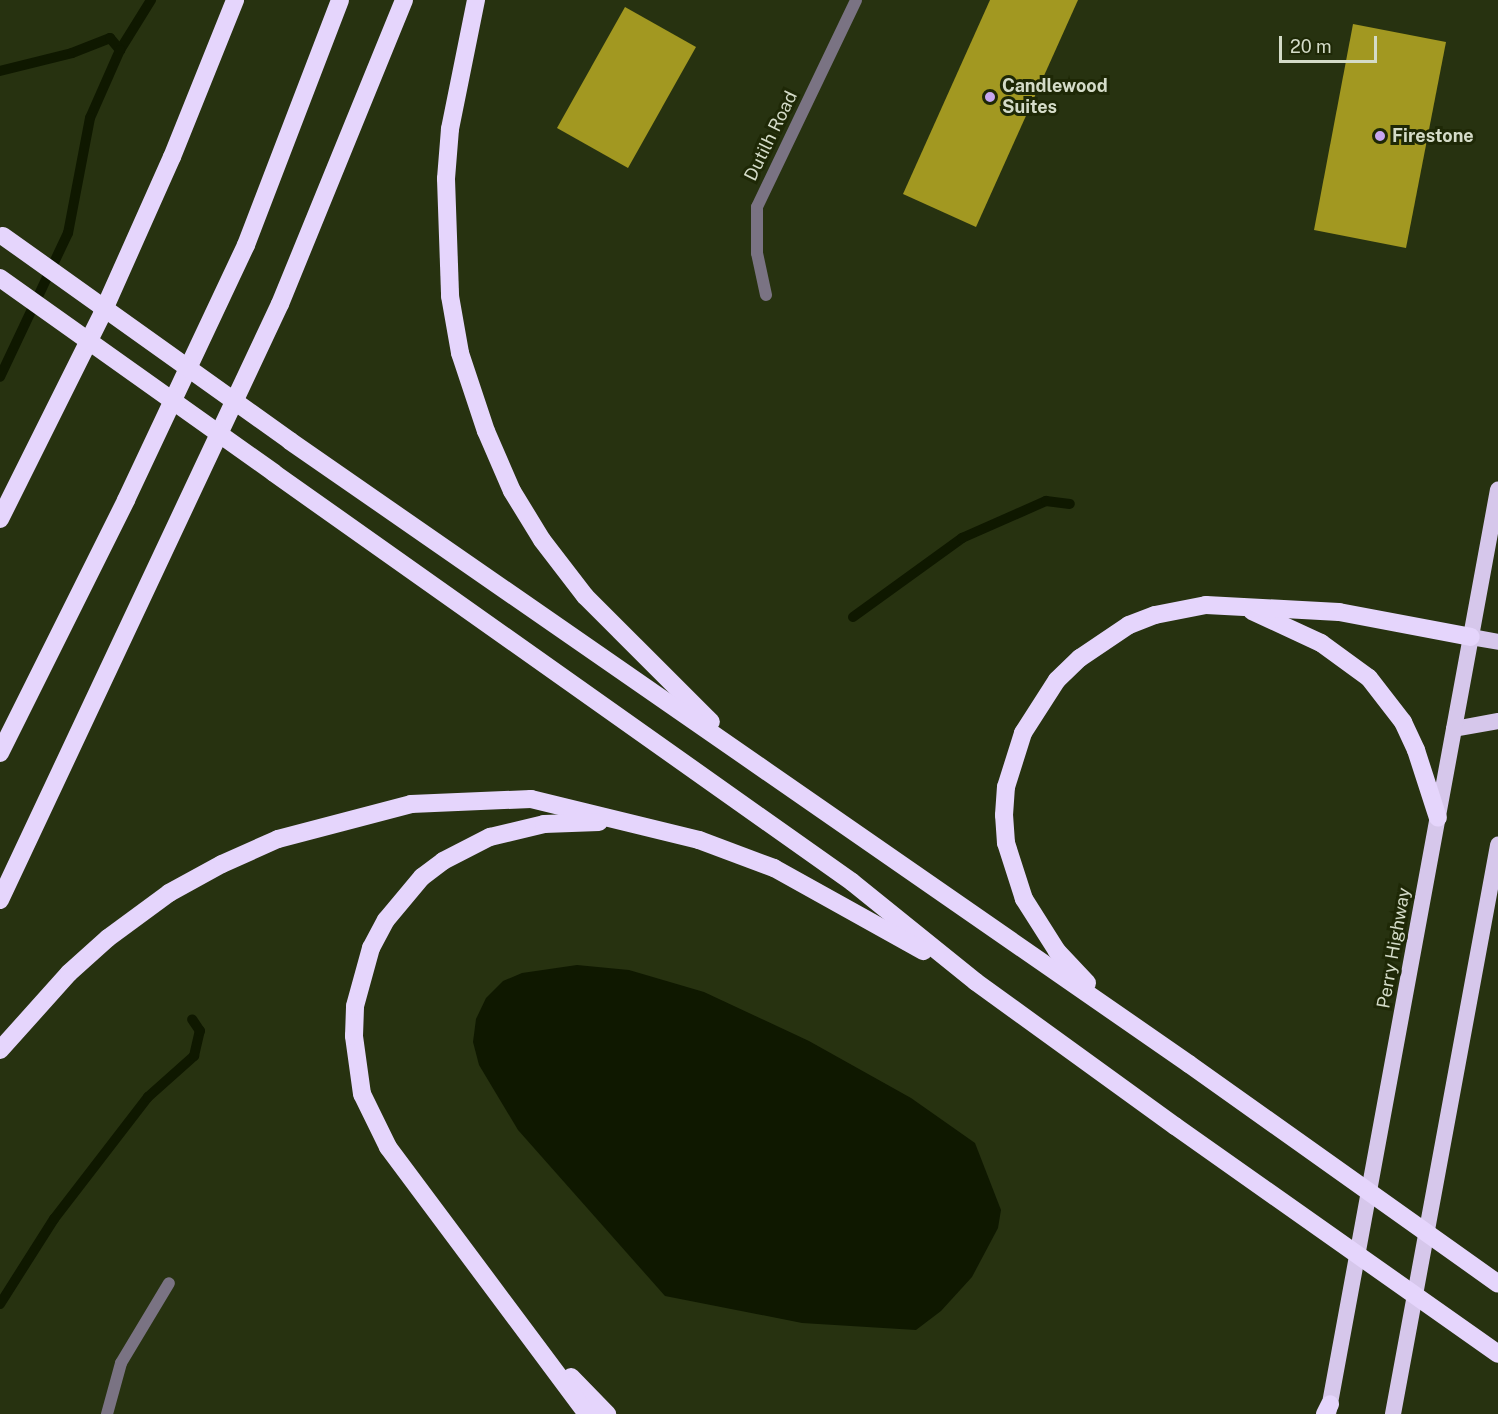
<!DOCTYPE html>
<html>
<head>
<meta charset="utf-8">
<style>
  body { margin:0 }
  #map { position:relative; width:1498px; height:1414px; overflow:hidden; background:#273210; font-family:"Public Sans",sans-serif }
  div>[style] { position:absolute }
  [style*='--x'] { left:calc(var(--x)*1px); top:calc(var(--y)*1px); width:calc(var(--w)*1px); rotate:calc(var(--a)*1deg) }
  .water>* { inset:0; background:#0f1800 }
  .stream>* { height:10px; margin:-5px; padding:0 5px; transform-origin:5px; border-radius:5px; background:#0f1800 }
  .building>* { inset:0; background:#a29821 }
  .minor>* { height:12px; margin:-6px; padding:0 6px; transform-origin:6px; border-radius:6px; background:#7a7383 }
  .trunk>* { height:16px; margin:-8px; padding:0 8px; transform-origin:8px; border-radius:8px; background:#d6c7eb }
  .motorway>* { height:18px; margin:-9px; padding:0 9px; transform-origin:9px; border-radius:9px; background:#e5d5fc }
  .motorway-bridge>* { height:18px; margin:-9px; padding:0 9px; transform-origin:9px; border-radius:9px; background:#e5d5fc }
  .dots>* { width:16px; height:16px; translate:-50% -50%; box-sizing:border-box; border:3px solid #1e2806; border-radius:50% }
  span { translate:-50% -50%; white-space:nowrap; text-align:center; line-height:1.15; -webkit-text-stroke:6px #1e2806; paint-order:stroke }
  .poi-label { font-size:18px; color:#d4dbc8; font-weight:700 }
  .left { translate:0 -50%; text-align:left }
  .street-label { font-size:18px; color:#d4dbc8 }
  .scale { position:absolute; left:1279px; top:36px; width:98px; height:27px; box-sizing:border-box; border:3px solid #d4dbc8; border-top:0; padding-left:8px; font-size:18px; line-height:21px; white-space:nowrap; color:#d4dbc8; -webkit-text-stroke:4px #1e2806; paint-order:stroke }
</style>
</head>
<body>
<div id="map">
  <div class="water">
    <div style="clip-path:polygon(577px 965px,629px 970px,704px 992px,809px 1041px,911px 1098px,975px 1143px,1001px 1210px,998px 1228px,972px 1277px,941px 1311px,916px 1330px,802px 1323px,665px 1296px,518px 1130px,479px 1065px,473px 1042px,476px 1019px,486px 998px,503px 981px,522px 973px)"></div>
  </div>
  <div class="stream">
    <div style="--x:120;--y:50;--w:59;--a:-58.2"></div>
    <div style="--x:0;--y:71;--w:74;--a:-14"></div>
    <div style="--x:72;--y:53;--w:41;--a:-21.5"></div>
    <div style="--x:110;--y:38;--w:16;--a:50"></div>
    <div style="--x:120;--y:50;--w:74;--a:113.8"></div>
    <div style="--x:90;--y:118;--w:117;--a:100.8"></div>
    <div style="--x:68;--y:233;--w:159;--a:115.3"></div>
    <div style="--x:853;--y:617;--w:135;--a:-35.9"></div>
    <div style="--x:962;--y:538;--w:92;--a:-23.8"></div>
    <div style="--x:1046;--y:501;--w:24;--a:7"></div>
    <div style="--x:0;--y:1304;--w:101;--a:-57.6"></div>
    <div style="--x:54;--y:1219;--w:154;--a:-52.4"></div>
    <div style="--x:148;--y:1097;--w:62;--a:-41.7"></div>
    <div style="--x:194;--y:1056;--w:26;--a:-77"></div>
    <div style="--x:200;--y:1031;--w:14;--a:-124"></div>
  </div>
  <div class="building">
    <div style="clip-path:polygon(990px 0,1078px 0,976px 227px,903px 194px)"></div>
    <div style="clip-path:polygon(625px 7px,696px 47px,628px 168px,557px 128px)"></div>
    <div style="clip-path:polygon(1353px 24px,1446px 42px,1406px 248px,1314px 230px)"></div>
  </div>
  <div class="minor">
    <div style="--x:766;--y:295;--w:43;--a:-102.1"></div>
    <div style="--x:757;--y:253;--w:46;--a:-90"></div>
    <div style="--x:757;--y:207;--w:229;--a:-64.4"></div>
    <div style="--x:107;--y:1414;--w:53;--a:-74.6"></div>
    <div style="--x:121;--y:1363;--w:93;--a:-59"></div>
  </div>
  <div class="trunk">
    <div style="--x:1471;--y:637;--w:27;--a:10"></div>
    <div style="--x:1454;--y:729;--w:45;--a:-10.3"></div>
    <div style="--x:1328;--y:1414;--w:940;--a:-79.58"></div>
    <div style="--x:1393;--y:1414;--w:579;--a:-79.54"></div>
  </div>
  <div class="motorway">
    <div style="--x:476;--y:0;--w:132;--a:101.4"></div>
    <div style="--x:450;--y:129;--w:50;--a:94.6"></div>
    <div style="--x:446;--y:179;--w:117;--a:88"></div>
    <div style="--x:450;--y:296;--w:58;--a:80"></div>
    <div style="--x:460;--y:353;--w:82;--a:71.6"></div>
    <div style="--x:486;--y:431;--w:65;--a:66.6"></div>
    <div style="--x:512;--y:491;--w:57;--a:58.5"></div>
    <div style="--x:542;--y:540;--w:71;--a:52.5"></div>
    <div style="--x:585;--y:596;--w:178;--a:45"></div>
    <div style="--x:290;--y:441;--w:1094;--a:34.72"></div>
    <div style="--x:274;--y:473;--w:708;--a:35.28"></div>
    <div style="--x:852;--y:882;--w:159;--a:38.9"></div>
    <div style="--x:976;--y:982;--w:246;--a:35.9"></div>
    <div style="--x:0;--y:519;--w:229;--a:-63.5"></div>
    <div style="--x:102;--y:314;--w:172;--a:-66"></div>
    <div style="--x:172;--y:157;--w:169;--a:-68.1"></div>
    <div style="--x:1252;--y:611;--w:76;--a:24.9"></div>
    <div style="--x:1321;--y:643;--w:59;--a:36.1"></div>
    <div style="--x:1369;--y:678;--w:56;--a:52.3"></div>
    <div style="--x:1403;--y:722;--w:31;--a:65"></div>
    <div style="--x:1416;--y:750;--w:71;--a:72.1"></div>
    <div style="--x:0;--y:753;--w:283;--a:-63.5"></div>
    <div style="--x:126;--y:500;--w:282;--a:-64.8"></div>
    <div style="--x:246;--y:245;--w:262;--a:-69"></div>
    <div style="--x:0;--y:900;--w:658;--a:-64.84"></div>
    <div style="--x:280;--y:304;--w:328;--a:-67.8"></div>
    <div style="--x:1087;--y:983;--w:44;--a:-133.2"></div>
    <div style="--x:1057;--y:951;--w:62;--a:-122.4"></div>
    <div style="--x:1024;--y:899;--w:59;--a:-107.8"></div>
    <div style="--x:1006;--y:843;--w:28;--a:-94"></div>
    <div style="--x:1004;--y:815;--w:28;--a:-86"></div>
    <div style="--x:1006;--y:787;--w:57;--a:-72.5"></div>
    <div style="--x:1023;--y:733;--w:63;--a:-57.3"></div>
    <div style="--x:1057;--y:680;--w:32;--a:-44"></div>
    <div style="--x:1080;--y:658;--w:59;--a:-34"></div>
    <div style="--x:1129;--y:625;--w:28;--a:-21"></div>
    <div style="--x:1155;--y:615;--w:52;--a:-11.1"></div>
    <div style="--x:1206;--y:605;--w:133;--a:3"></div>
    <div style="--x:1339;--y:612;--w:134;--a:10.7"></div>
    <div style="--x:0;--y:1050;--w:103;--a:-48.1"></div>
    <div style="--x:69;--y:973;--w:52;--a:-41.9"></div>
    <div style="--x:108;--y:938;--w:76;--a:-36.4"></div>
    <div style="--x:169;--y:893;--w:60;--a:-28.7"></div>
    <div style="--x:222;--y:864;--w:61;--a:-24.1"></div>
    <div style="--x:278;--y:839;--w:138;--a:-14.7"></div>
    <div style="--x:411;--y:804;--w:120;--a:-2.4"></div>
    <div style="--x:531;--y:799;--w:173;--a:13.7"></div>
    <div style="--x:699;--y:840;--w:80;--a:20.5"></div>
    <div style="--x:774;--y:868;--w:171;--a:29.1"></div>
    <div style="--x:571;--y:1377;--w:52;--a:45.8"></div>
    <div style="--x:587;--y:1414;--w:333;--a:-126.7"></div>
    <div style="--x:388;--y:1147;--w:59;--a:-116.1"></div>
    <div style="--x:362;--y:1094;--w:59;--a:-97.9"></div>
    <div style="--x:354;--y:1036;--w:30;--a:-88"></div>
    <div style="--x:355;--y:1006;--w:60;--a:-74.6"></div>
    <div style="--x:371;--y:948;--w:32;--a:-62"></div>
    <div style="--x:386;--y:920;--w:56;--a:-50.1"></div>
    <div style="--x:422;--y:877;--w:26;--a:-37"></div>
    <div style="--x:443;--y:861;--w:53;--a:-27.1"></div>
    <div style="--x:490;--y:837;--w:56;--a:-13.5"></div>
    <div style="--x:544;--y:824;--w:55;--a:-2.1"></div>
    <div style="--x:1325;--y:1414;--w:11;--a:-63"></div>
  </div>
  <div class="motorway-bridge">
    <div style="--x:3;--y:236;--w:353;--a:35.5"></div>
    <div style="--x:0;--y:278;--w:336;--a:35.4"></div>
    <div style="--x:1189;--y:1064;--w:379;--a:35.4"></div>
    <div style="--x:1175;--y:1126;--w:395;--a:35.2"></div>
  </div>
  <div class="dots">
    <div style="left:990px;top:97px;background:#c7a6f0"></div>
    <div style="left:1380px;top:136px;background:#c7a6f0"></div>
  </div>
  <div class="poi-label">
    <span class="left" style="left:1002px;top:97px">Candlewood<br>Suites</span>
    <span class="left" style="left:1392px;top:136px">Firestone</span>
  </div>
  <div class="street-label">
    <span style="left:771px;top:136px;rotate:-64deg">Dutilh Road</span>
    <span style="left:1394px;top:948px;rotate:-80deg">Perry Highway</span>
  </div>
  <div class="scale">20 m</div>
</div>
</body>
</html>
